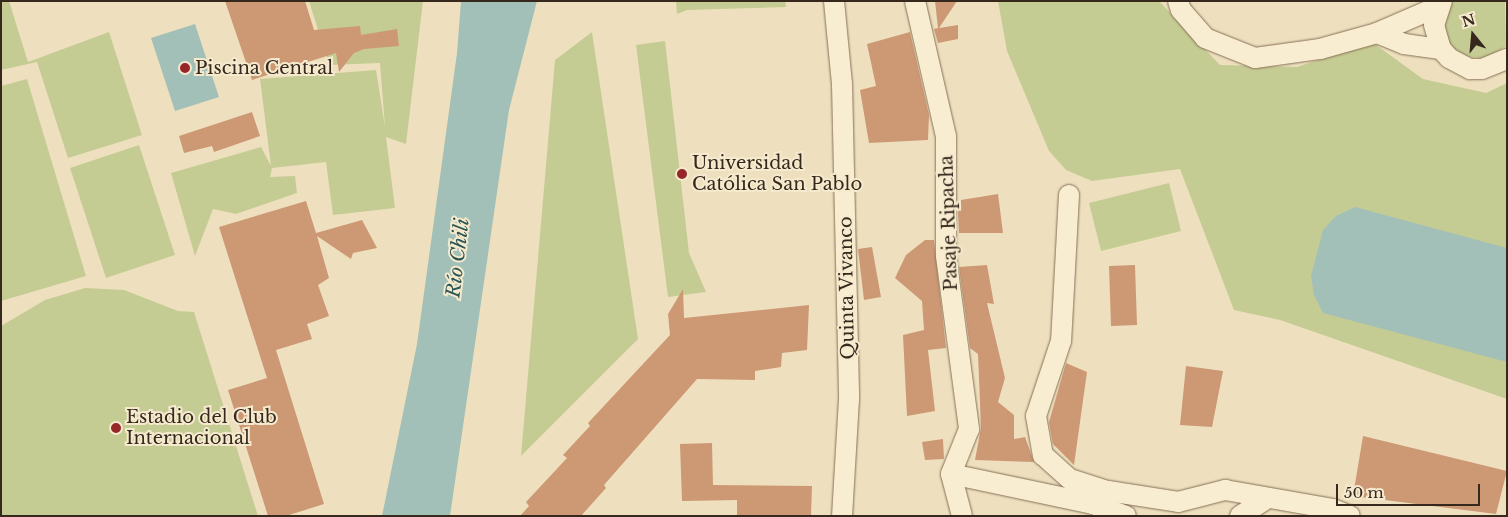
<!DOCTYPE html>
<html>
<head>
<meta charset="utf-8">
<style>
  body { margin:0 }
  #map { position:relative; width:1508px; height:517px; overflow:hidden; background:#eee0be; font-family:"Libre Baskerville",serif }
  div>[style] { position:absolute }
  [style*='--x'] { left:calc(var(--x)*1px); top:calc(var(--y)*1px); width:calc(var(--w)*1px); rotate:calc(var(--a)*1deg) }
  .green>* { inset:0; background:#c5cc93 }
  .water>* { inset:0; background:#a2c0b7 }
  .building>* { inset:0; background:#cd9874 }
  .roads { filter:drop-shadow(0 0 1px #877057) drop-shadow(0 0 1px #877057) }
  .minor>* { height:20px; margin:-10px; padding:0 10px; transform-origin:10px; border-radius:10px; background:#f9edd1 }
  .dots>* { width:14px; height:14px; translate:-50% -50%; box-sizing:border-box; border:2px solid #f5eace; border-radius:50% }
  span { translate:-50% -50%; white-space:nowrap; text-align:center; line-height:1.15; -webkit-text-stroke:4px #f5eace; paint-order:stroke }
  .poi-label { font-size:18px; color:#36281c }
  .left { translate:0 -50%; text-align:left }
  .street-label { font-size:18px; color:#36281c }
  .water-label { font-size:19px; color:#2b5653; font-style:italic }
  .frame { position:absolute; inset:0; border:2px solid #36281c; pointer-events:none }
  .north { position:absolute; left:1448px; top:10px; width:50px; height:50px; -webkit-text-stroke:4px #f5eace; paint-order:stroke; rotate:343deg; font-size:14px; font-weight:700; line-height:20px; text-align:center; color:#36281c }
  .north::after { content:''; display:block; margin:auto; width:18px; height:22px; background:#36281c; clip-path:polygon(50% 0,100% 100%,50% 72%,0 100%) }
  .scale { position:absolute; left:1336px; top:484px; width:144px; height:22px; box-sizing:border-box; border:2px solid #36281c; border-top:0; padding-left:6px; font-size:15px; line-height:18px; white-space:nowrap; color:#36281c; -webkit-text-stroke:4px #f5eace; paint-order:stroke }
</style>
</head>
<body>
<div id="map">
  <div class="green">
    <div style="clip-path:polygon(1px 1px,9px 1px,28px 62px,109px 32px,142px 135px,68px 158px,37px 62px,1px 70px)"></div>
    <div style="clip-path:polygon(309px 1px,423px 1px,406px 144px,386px 137px,395px 208px,333px 215px,326px 162px,272px 168px,270px 177px,295px 176px,297px 193px,236px 214px,213px 209px,195px 256px,171px 173px,261px 147px,271px 166px,260px 79px,376px 70px,385px 127px,380px 63px,329px 65px)"></div>
    <div style="clip-path:polygon(676px 1px,785px 1px,786px 7px,687px 10px,677px 14px)"></div>
    <div style="clip-path:polygon(998px 1px,1159px 1px,1220px 65px,1297px 67px,1372px 42px,1423px 79px,1486px 93px,1507px 83px,1507px 399px,1280px 320px,1234px 310px,1180px 169px,1092px 181px,1066px 170px,1049px 151px,1007px 51px)"></div>
    <div style="clip-path:polygon(1452px 1px,1505px 1px,1506px 46px,1486px 59px,1463px 56px,1454px 50px,1443px 30px,1446px 8px)"></div>
    <div style="clip-path:polygon(592px 32px,638px 339px,521px 456px,555px 60px)"></div>
    <div style="clip-path:polygon(665px 41px,689px 253px,706px 292px,668px 297px,636px 45px)"></div>
    <div style="clip-path:polygon(27px 79px,86px 276px,1px 301px,1px 86px)"></div>
    <div style="clip-path:polygon(139px 145px,175px 255px,106px 278px,70px 168px)"></div>
    <div style="clip-path:polygon(1169px 183px,1181px 231px,1101px 251px,1089px 203px)"></div>
    <div style="clip-path:polygon(85px 288px,124px 290px,178px 311px,194px 312px,258px 516px,1px 516px,1px 326px,45px 300px)"></div>
  </div>
  <div class="water">
    <div style="clip-path:polygon(461px 1px,537px 1px,509px 110px,450px 516px,382px 516px,417px 344px,457px 53px)"></div>
    <div style="clip-path:polygon(195px 24px,219px 97px,175px 111px,151px 38px)"></div>
    <div style="clip-path:polygon(1355px 207px,1507px 248px,1507px 362px,1323px 313px,1314px 295px,1311px 276px,1323px 230px,1336px 216px)"></div>
  </div>
  <div class="building">
    <div style="clip-path:polygon(225px 1px,305px 1px,314px 30px,360px 26px,361px 35px,397px 29px,399px 46px,364px 49px,354px 53px,339px 72px,336px 53px,252px 80px)"></div>
    <div style="clip-path:polygon(935px 1px,957px 1px,939px 28px,958px 25px,958px 39px,938px 43px,934px 29px,938px 28px)"></div>
    <div style="clip-path:polygon(910px 32px,929px 115px,928px 140px,869px 143px,860px 90px,876px 86px,867px 44px)"></div>
    <div style="clip-path:polygon(252px 112px,260px 136px,214px 152px,212px 146px,184px 153px,179px 136px)"></div>
    <div style="clip-path:polygon(998px 194px,1003px 233px,959px 233px,958px 212px,961px 200px)"></div>
    <div style="clip-path:polygon(306px 201px,316px 233px,362px 220px,377px 248px,353px 253px,351px 259px,317px 236px,329px 278px,318px 285px,329px 316px,307px 324px,312px 339px,276px 350px,324px 504px,286px 516px,268px 516px,228px 390px,267px 378px,219px 227px)"></div>
    <div style="clip-path:polygon(925px 240px,934px 240px,946px 348px,928px 350px,935px 411px,907px 416px,903px 335px,924px 330px,922px 301px,895px 278px,906px 255px)"></div>
    <div style="clip-path:polygon(872px 247px,881px 297px,864px 300px,858px 249px)"></div>
    <div style="clip-path:polygon(987px 265px,994px 304px,987px 303px,1005px 378px,998px 402px,1014px 415px,1014px 439px,1025px 437px,1034px 462px,975px 460px,981px 428px,978px 354px,970px 348px,959px 267px)"></div>
    <div style="clip-path:polygon(1135px 265px,1137px 325px,1111px 326px,1109px 266px)"></div>
    <div style="clip-path:polygon(683px 289px,684px 318px,809px 305px,807px 350px,782px 353px,781px 367px,755px 371px,755px 380px,697px 379px,604px 485px,606px 488px,581px 516px,520px 516px,529px 506px,526px 502px,567px 458px,563px 455px,590px 426px,588px 423px,670px 335px,668px 314px)"></div>
    <div style="clip-path:polygon(1066px 363px,1087px 372px,1074px 465px,1053px 444px,1049px 422px)"></div>
    <div style="clip-path:polygon(1186px 366px,1223px 371px,1212px 427px,1180px 425px)"></div>
    <div style="clip-path:polygon(1363px 436px,1507px 471px,1496px 514px,1353px 496px)"></div>
    <div style="clip-path:polygon(943px 439px,944px 459px,925px 460px,922px 442px)"></div>
    <div style="clip-path:polygon(712px 443px,713px 485px,812px 486px,811px 516px,737px 516px,737px 500px,682px 501px,680px 444px)"></div>
  </div>
  <div class="roads">
    <div class="minor">
      <div style="--x:834;--y:1;--w:83;--a:84.5"></div>
      <div style="--x:842;--y:84;--w:315;--a:88.7"></div>
      <div style="--x:849;--y:399;--w:117;--a:93.4"></div>
      <div style="--x:915;--y:1;--w:139;--a:77.1"></div>
      <div style="--x:946;--y:136;--w:120;--a:90"></div>
      <div style="--x:946;--y:256;--w:175;--a:82.4"></div>
      <div style="--x:969;--y:429;--w:48;--a:111.8"></div>
      <div style="--x:1178;--y:1;--w:9;--a:72"></div>
      <div style="--x:1181;--y:10;--w:37;--a:49"></div>
      <div style="--x:1205;--y:38;--w:54;--a:21.8"></div>
      <div style="--x:1255;--y:58;--w:66;--a:-7.9"></div>
      <div style="--x:1320;--y:49;--w:59;--a:-15.7"></div>
      <div style="--x:1377;--y:33;--w:65;--a:-23.4"></div>
      <div style="--x:1442;--y:1;--w:25;--a:108"></div>
      <div style="--x:1434;--y:25;--w:25;--a:74"></div>
      <div style="--x:1441;--y:49;--w:12;--a:48"></div>
      <div style="--x:1449;--y:58;--w:24;--a:28"></div>
      <div style="--x:1470;--y:69;--w:12;--a:0"></div>
      <div style="--x:1482;--y:69;--w:27;--a:-22"></div>
      <div style="--x:1377;--y:33;--w:29;--a:22"></div>
      <div style="--x:1404;--y:44;--w:37;--a:8"></div>
      <div style="--x:1069;--y:195;--w:146;--a:93.1"></div>
      <div style="--x:1061;--y:341;--w:79;--a:108.4"></div>
      <div style="--x:1036;--y:416;--w:40;--a:80"></div>
      <div style="--x:1043;--y:455;--w:36;--a:42"></div>
      <div style="--x:1070;--y:479;--w:40;--a:18"></div>
      <div style="--x:951;--y:474;--w:145;--a:11.9"></div>
      <div style="--x:1093;--y:504;--w:20;--a:-41"></div>
      <div style="--x:1108;--y:491;--w:71;--a:8.9"></div>
      <div style="--x:1178;--y:502;--w:49;--a:-14.3"></div>
      <div style="--x:1225;--y:490;--w:110;--a:10"></div>
      <div style="--x:1333;--y:509;--w:18;--a:22"></div>
      <div style="--x:951;--y:474;--w:43;--a:75.3"></div>
      <div style="--x:1093;--y:504;--w:35;--a:20"></div>
      <div style="--x:1240;--y:516;--w:33;--a:-33"></div>
    </div>
  </div>
  <div class="dots">
    <div style="left:185px;top:68px;background:#962628"></div>
    <div style="left:682px;top:174px;background:#962628"></div>
    <div style="left:116px;top:428px;background:#962628"></div>
  </div>
  <div class="poi-label">
    <span class="left" style="left:195px;top:68px">Piscina Central</span>
    <span class="left" style="left:692px;top:174px">Universidad<br>Católica San Pablo</span>
    <span class="left" style="left:126px;top:428px">Estadio del Club<br>Internacional</span>
  </div>
  <div class="street-label">
    <span style="left:949px;top:223px;rotate:-92deg">Pasaje Ripacha</span>
    <span style="left:847px;top:288px;rotate:-91deg">Quinta Vivanco</span>
  </div>
  <div class="water-label">
    <span style="left:458px;top:258px;rotate:-83deg">Río Chili</span>
  </div>
  <div class="frame"></div>
  <div class="north">N</div>
  <div class="scale">50 m</div>
</div>
</body>
</html>
